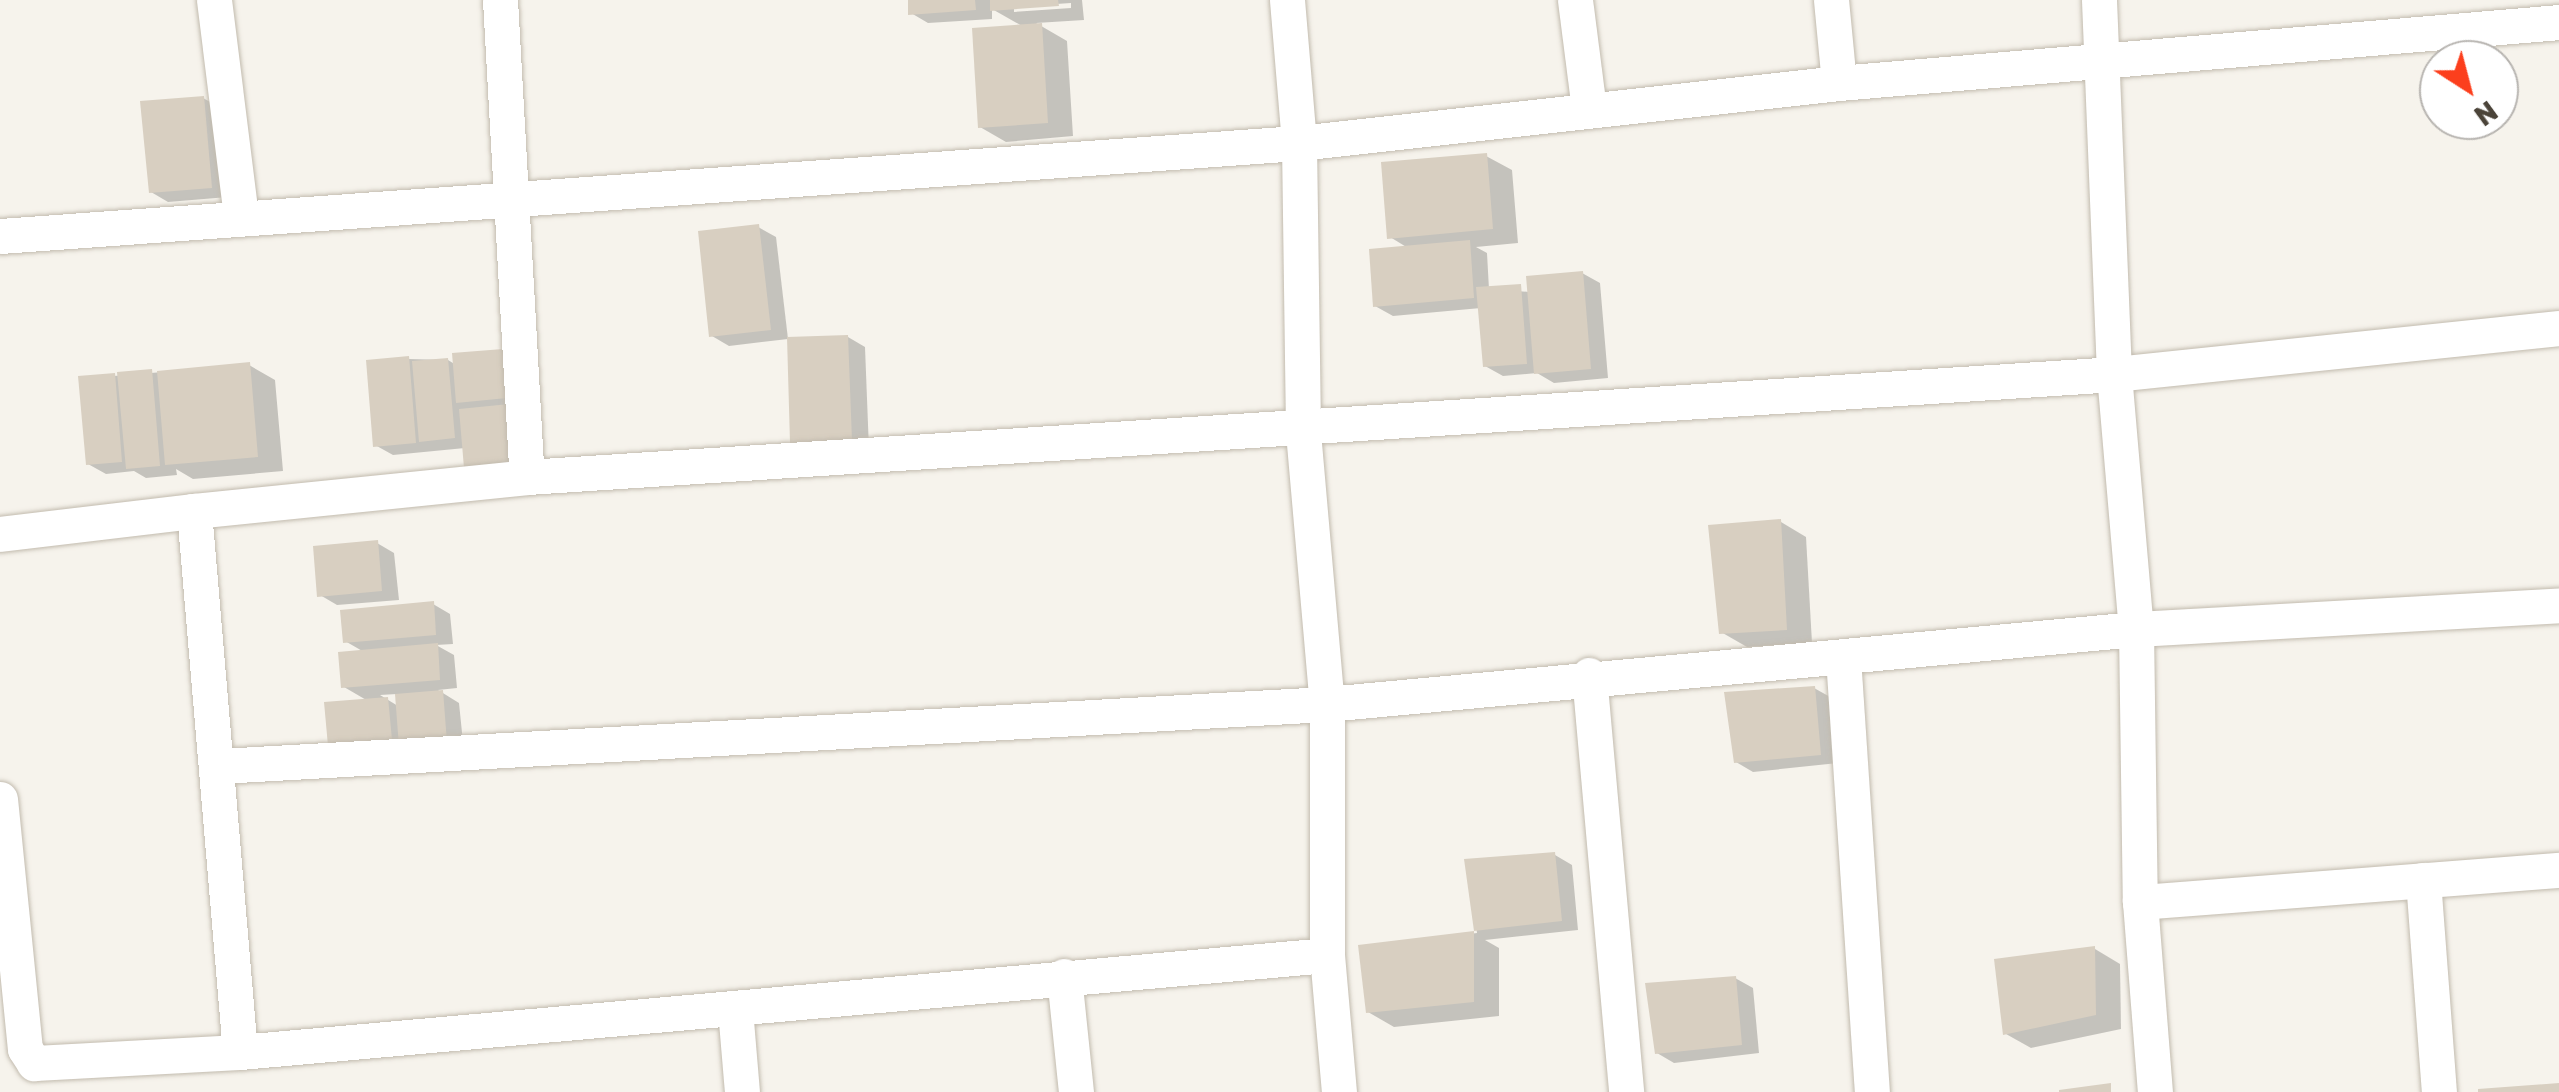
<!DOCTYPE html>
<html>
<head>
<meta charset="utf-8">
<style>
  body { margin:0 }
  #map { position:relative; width:2559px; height:1092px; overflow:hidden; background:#f6f3ec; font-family:Rubik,sans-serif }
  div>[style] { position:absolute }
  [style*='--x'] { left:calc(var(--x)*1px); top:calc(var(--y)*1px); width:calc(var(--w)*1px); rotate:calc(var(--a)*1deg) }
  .shadow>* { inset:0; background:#0003 }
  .building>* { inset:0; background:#d8cfc1 }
  .roads { filter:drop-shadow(0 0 2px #c2bbae) drop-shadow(0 0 2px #c2bbae) }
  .street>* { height:35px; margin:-17.5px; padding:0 17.5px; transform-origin:17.5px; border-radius:17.5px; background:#fff }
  span { translate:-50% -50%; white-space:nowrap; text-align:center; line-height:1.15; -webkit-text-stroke:8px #fff; paint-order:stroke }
  .north { position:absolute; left:2419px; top:40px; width:100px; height:100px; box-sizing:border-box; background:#fff; border:2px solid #b7b4b0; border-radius:50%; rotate:144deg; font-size:28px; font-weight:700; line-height:40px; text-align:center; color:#4b4439 }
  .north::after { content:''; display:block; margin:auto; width:35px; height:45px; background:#fc3f1d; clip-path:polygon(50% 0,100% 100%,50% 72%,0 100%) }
</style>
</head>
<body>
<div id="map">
  <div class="shadow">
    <div style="clip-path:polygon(evenodd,910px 0,1082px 0,1084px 20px,1036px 23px,1067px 41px,1073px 136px,1006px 142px,980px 127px,1024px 27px,992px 9px,992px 19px,928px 23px,911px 13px,910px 0,1071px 3px,1071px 8px,1014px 12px,1014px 7px,1071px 3px)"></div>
    <div style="clip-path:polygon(203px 98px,221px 108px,228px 197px,168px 202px,151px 192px)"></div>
    <div style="clip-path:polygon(1486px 156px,1512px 170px,1518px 243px,1476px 247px,1487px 253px,1489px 289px,1530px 292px,1582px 273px,1600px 283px,1608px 378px,1554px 383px,1537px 373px,1503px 376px,1485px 366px,1481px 308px,1393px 316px,1375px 306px,1408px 248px,1390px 237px)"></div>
    <div style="clip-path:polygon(758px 227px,776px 237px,788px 339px,729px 346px,712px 336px)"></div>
    <div style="clip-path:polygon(848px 337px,865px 347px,869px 450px,810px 452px)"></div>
    <div style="clip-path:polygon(408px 359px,448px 360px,524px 407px,465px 448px,393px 455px,375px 445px)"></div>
    <div style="clip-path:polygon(249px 365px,275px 380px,283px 471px,193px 479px,176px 469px,177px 475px,146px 478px,134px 471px,106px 474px,88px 464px,114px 376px)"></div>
    <div style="clip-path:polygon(1781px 522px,1806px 537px,1812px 643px,1747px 647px,1721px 632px)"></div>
    <div style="clip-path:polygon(377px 543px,394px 553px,399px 600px,337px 605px,320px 595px)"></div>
    <div style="clip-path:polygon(evenodd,433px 604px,450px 614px,453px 644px,436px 645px,454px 655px,457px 688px,438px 690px,459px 703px,464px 752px,348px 754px,368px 701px,344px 687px,364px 652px,345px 641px,433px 604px,397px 694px,398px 706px,380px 695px,397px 694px)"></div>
    <div style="clip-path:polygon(1814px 688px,1832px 698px,1838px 763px,1753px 772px,1736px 762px)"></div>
    <div style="clip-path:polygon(1555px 855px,1572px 865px,1578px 930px,1485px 940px,1499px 948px,1499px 1016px,1394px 1027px,1368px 1012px,1361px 947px,1477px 933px,1467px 862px)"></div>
    <div style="clip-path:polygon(2095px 949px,2120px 964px,2121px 1029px,2031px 1048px,2006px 1034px)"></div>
    <div style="clip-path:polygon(1735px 978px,1753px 988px,1759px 1053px,1674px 1063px,1657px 1053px)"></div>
  </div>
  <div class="building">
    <div style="clip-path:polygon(908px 0,975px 0,976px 10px,908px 15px)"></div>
    <div style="clip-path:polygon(990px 0,1058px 0,1059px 6px,990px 11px)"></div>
    <div style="clip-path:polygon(1042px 23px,1048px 123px,978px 128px,972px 28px)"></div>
    <div style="clip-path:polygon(204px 96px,212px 188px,149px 193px,140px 101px)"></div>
    <div style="clip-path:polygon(1487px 153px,1493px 229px,1387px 239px,1381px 162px)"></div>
    <div style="clip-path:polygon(759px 224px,771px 330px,709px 337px,698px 231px)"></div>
    <div style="clip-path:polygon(1470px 240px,1474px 298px,1373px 307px,1369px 249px)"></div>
    <div style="clip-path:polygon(1583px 271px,1591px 369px,1534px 374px,1526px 276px)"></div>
    <div style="clip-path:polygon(1521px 284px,1527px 364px,1483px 367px,1476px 287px)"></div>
    <div style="clip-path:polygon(848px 335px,852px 441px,790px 443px,787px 337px)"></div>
    <div style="clip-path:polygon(503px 349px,507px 398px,456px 403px,452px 353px)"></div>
    <div style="clip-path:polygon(409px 356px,416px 443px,373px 447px,366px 360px)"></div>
    <div style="clip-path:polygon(448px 358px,455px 438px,419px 442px,412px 361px)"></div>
    <div style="clip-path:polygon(250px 362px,258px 457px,165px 465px,157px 371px)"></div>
    <div style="clip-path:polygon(152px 369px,160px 466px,126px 469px,117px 372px)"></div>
    <div style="clip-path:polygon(115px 373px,122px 462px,86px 465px,78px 376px)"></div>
    <div style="clip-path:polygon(509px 404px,514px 464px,464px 468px,459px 409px)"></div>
    <div style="clip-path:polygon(1781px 519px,1787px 630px,1719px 634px,1708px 525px)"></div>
    <div style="clip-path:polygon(378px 540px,382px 591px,317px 597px,313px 546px)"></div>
    <div style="clip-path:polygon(434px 601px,436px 635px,343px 643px,340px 610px)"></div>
    <div style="clip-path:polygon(438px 643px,440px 680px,341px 688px,338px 652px)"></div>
    <div style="clip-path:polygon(1815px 686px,1821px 755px,1734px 763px,1724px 692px)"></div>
    <div style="clip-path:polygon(443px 690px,447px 743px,399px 747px,395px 694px)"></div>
    <div style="clip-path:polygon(388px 697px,392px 740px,328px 746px,324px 702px)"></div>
    <div style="clip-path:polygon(1555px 852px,1562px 921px,1474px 931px,1464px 859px)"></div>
    <div style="clip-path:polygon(1474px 931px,1474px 1002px,1366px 1013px,1358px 945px)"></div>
    <div style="clip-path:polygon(2095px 946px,2096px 1015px,2003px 1035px,1994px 959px)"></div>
    <div style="clip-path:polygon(1736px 976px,1742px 1045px,1655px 1054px,1645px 983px)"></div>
    <div style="clip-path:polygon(2111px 1083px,2111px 1092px,2059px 1092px,2059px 1090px)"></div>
    <div style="clip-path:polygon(2559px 1083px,2559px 1092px,2478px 1092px,2478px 1089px)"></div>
  </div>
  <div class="roads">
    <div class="street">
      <div style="--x:214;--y:0;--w:218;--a:82.9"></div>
      <div style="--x:500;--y:0;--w:478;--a:86.8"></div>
      <div style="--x:1287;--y:0;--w:144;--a:85.2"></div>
      <div style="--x:1299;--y:143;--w:289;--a:89.2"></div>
      <div style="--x:1303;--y:432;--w:273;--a:85"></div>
      <div style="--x:1327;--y:704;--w:251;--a:90"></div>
      <div style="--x:1327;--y:955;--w:138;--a:85"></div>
      <div style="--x:1575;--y:0;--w:111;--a:82.7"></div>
      <div style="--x:1831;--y:0;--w:83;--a:84.5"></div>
      <div style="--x:2099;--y:0;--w:374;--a:87.7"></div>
      <div style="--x:2114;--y:374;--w:256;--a:85.1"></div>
      <div style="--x:2136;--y:629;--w:273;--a:89.2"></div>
      <div style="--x:2140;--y:902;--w:191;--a:85.5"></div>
      <div style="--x:0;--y:236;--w:1302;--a:-4.1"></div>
      <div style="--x:1299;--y:143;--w:543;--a:-6.34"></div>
      <div style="--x:1839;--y:83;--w:723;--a:-4.84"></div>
      <div style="--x:0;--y:534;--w:195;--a:-6.8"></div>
      <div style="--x:1843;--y:657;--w:436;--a:86.2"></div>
      <div style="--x:1589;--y:675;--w:419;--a:84.9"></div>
      <div style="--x:220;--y:766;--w:1109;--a:-3.21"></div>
      <div style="--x:1327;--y:704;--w:812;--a:-5.3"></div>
      <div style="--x:2136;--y:629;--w:424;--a:-3.2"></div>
      <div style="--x:0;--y:799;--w:251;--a:84.3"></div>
      <div style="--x:25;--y:1049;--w:17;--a:57"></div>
      <div style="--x:34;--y:1063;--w:206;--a:-3.1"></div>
      <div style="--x:2423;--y:880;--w:213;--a:85.7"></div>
      <div style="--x:2140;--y:902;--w:420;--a:-4.4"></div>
      <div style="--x:1327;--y:955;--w:1091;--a:174.9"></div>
      <div style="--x:240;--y:1052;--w:543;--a:-94.86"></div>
      <div style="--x:194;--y:511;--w:335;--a:-5.8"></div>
      <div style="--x:527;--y:477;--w:1590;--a:-3.71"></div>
      <div style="--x:2114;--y:374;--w:447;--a:-5.9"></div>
      <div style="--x:1064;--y:976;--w:117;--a:84.1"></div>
      <div style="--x:735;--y:1009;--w:83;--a:85.2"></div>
    </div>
  </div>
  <div class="north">N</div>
</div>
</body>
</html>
